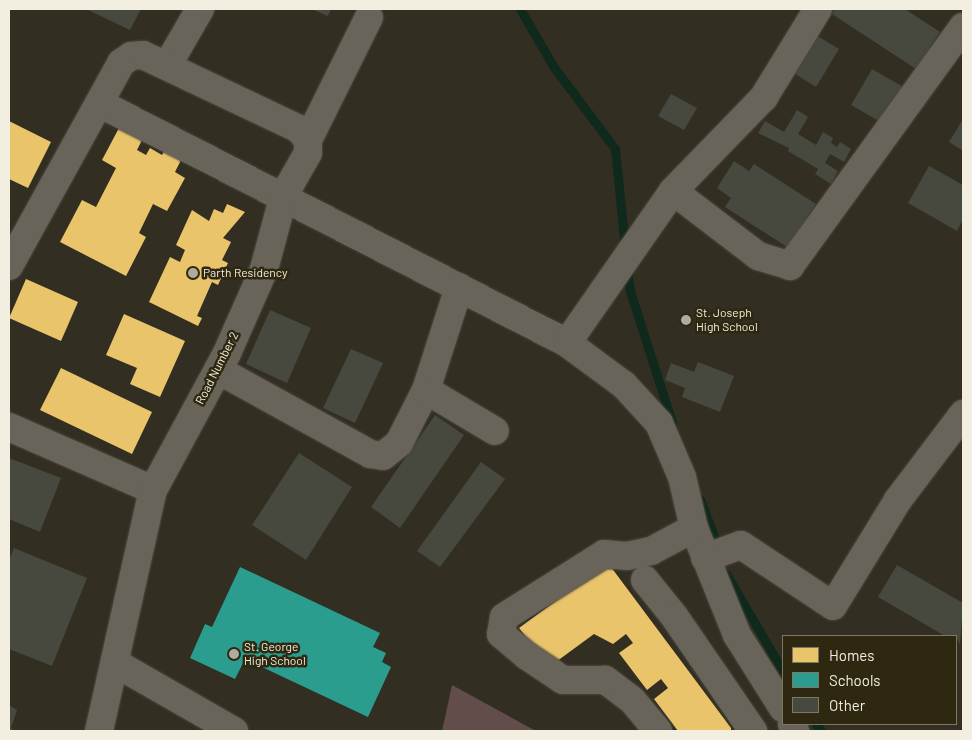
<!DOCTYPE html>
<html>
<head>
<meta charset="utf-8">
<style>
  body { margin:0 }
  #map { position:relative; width:972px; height:740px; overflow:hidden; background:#322e22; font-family:Barlow,sans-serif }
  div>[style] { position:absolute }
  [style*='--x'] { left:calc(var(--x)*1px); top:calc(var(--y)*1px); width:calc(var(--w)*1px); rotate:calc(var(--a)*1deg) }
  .green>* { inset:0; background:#624d4a }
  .homes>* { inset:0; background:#e9c46a }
  .schools>* { inset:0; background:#2a9d8f }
  .stream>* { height:9px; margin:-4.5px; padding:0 4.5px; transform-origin:4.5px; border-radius:4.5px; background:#0f291c }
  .building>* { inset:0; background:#47483e }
  .roads { filter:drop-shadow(0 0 1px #4c493e) drop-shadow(0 0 1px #4c493e) }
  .minor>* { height:28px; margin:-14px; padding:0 14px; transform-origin:14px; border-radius:14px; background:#68645a }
  .dots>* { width:14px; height:14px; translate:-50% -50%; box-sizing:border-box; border:2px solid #2f2811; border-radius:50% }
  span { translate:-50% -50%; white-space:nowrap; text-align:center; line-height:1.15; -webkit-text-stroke:5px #2f2811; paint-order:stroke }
  .poi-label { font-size:12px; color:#f2eee0 }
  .left { translate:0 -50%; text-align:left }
  .street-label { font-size:12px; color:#f2eee0 }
  .frame { position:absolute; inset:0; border:10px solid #f2eee0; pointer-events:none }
  .legend { position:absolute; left:782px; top:635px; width:175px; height:90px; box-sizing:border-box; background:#2f2811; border:1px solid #7d7764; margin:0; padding:6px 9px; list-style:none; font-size:15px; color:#f2eee0 }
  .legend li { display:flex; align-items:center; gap:10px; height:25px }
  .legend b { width:25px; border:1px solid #7d7764 }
</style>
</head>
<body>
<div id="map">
  <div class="green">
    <div style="clip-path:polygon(452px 685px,536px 731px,442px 731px)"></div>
  </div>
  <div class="homes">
    <div style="clip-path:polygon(9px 121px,51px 142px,28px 188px,9px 179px)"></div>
    <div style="clip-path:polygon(119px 128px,142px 140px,137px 150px,146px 155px,150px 148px,162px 155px,167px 145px,184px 154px,175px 172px,185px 178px,167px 211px,153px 204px,139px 233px,146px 237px,126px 276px,60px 242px,82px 200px,96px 207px,116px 168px,102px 160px)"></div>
    <div style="clip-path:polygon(227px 204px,245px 212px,223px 238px,231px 242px,222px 260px,228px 263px,218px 285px,212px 282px,197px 316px,202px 318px,198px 326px,149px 302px,170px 257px,180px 262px,185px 250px,176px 245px,192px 210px,209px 221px,214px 209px,223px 213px)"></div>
    <div style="clip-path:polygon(26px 279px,78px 302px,61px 341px,9px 318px)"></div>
    <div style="clip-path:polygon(124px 314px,185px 341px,160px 397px,130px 384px,137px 368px,106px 355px)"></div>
    <div style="clip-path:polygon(61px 368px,152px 412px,132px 454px,40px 410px)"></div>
    <div style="clip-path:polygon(608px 563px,731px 728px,731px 731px,678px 731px,654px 699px,668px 688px,661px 679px,647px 690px,619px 653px,633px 643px,626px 634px,613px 644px,594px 634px,549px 667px,519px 628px)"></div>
  </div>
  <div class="schools">
    <div style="clip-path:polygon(240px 567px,380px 633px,373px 647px,386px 653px,382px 662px,391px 667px,368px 717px,245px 659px,235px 679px,190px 658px,205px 624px,212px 627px)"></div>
  </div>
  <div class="stream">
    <div style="--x:520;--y:9;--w:66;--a:59.9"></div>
    <div style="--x:553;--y:66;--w:104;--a:53.2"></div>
    <div style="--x:615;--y:149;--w:99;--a:84.2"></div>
    <div style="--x:627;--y:268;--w:23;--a:83"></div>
    <div style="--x:630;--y:291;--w:139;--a:72.3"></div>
    <div style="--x:700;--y:499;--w:54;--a:69.6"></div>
    <div style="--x:726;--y:574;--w:113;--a:59.6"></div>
    <div style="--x:816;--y:724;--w:9;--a:54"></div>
  </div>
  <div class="building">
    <div style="clip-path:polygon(86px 9px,141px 9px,130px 30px)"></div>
    <div style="clip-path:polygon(311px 9px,331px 9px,328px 16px)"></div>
    <div style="clip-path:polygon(835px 9px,905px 9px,940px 32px,916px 69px,832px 14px)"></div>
    <div style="clip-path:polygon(814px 34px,839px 49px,816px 87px,792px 72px)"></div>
    <div style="clip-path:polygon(872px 69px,905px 88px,884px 124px,851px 105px)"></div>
    <div style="clip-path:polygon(671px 94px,697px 108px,684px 130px,658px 116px)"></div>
    <div style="clip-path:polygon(797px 110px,808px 117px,798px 134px,816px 145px,823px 132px,833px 138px,831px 143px,837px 147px,840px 142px,851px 149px,844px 162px,830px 154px,825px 163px,838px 171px,831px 184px,815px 174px,818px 169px,788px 151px,789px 148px,758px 133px,765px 121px,784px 132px)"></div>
    <div style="clip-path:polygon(963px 119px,963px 151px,949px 142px)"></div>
    <div style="clip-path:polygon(734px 161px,749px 171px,754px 164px,816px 204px,787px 247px,725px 207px,731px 198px,717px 188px)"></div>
    <div style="clip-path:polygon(929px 166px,963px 185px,963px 219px,957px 231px,908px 203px)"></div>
    <div style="clip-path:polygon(270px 310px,311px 328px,287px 383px,246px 364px)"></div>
    <div style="clip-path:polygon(351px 349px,383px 363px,355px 423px,323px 408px)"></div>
    <div style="clip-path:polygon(698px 362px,734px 376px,720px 412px,682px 397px,685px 388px,665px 380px,671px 363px,694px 372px)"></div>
    <div style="clip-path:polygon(435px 415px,464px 435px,400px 528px,371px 507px)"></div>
    <div style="clip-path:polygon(299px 453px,352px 487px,306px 560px,252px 525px)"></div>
    <div style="clip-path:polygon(9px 458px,61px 478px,40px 532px,9px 519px)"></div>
    <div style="clip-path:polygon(481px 462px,505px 479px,440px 567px,417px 551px)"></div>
    <div style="clip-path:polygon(14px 548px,87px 578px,52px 666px,9px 649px,9px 560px)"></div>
    <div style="clip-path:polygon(897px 565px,963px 603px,960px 645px,956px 636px,945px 636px,878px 597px)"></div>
    <div style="clip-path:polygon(9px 705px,17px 710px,11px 728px,15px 731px,9px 731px)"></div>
  </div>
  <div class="roads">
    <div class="minor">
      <div style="--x:167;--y:66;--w:66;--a:-59.9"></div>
      <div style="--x:101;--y:104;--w:524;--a:27.15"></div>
      <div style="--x:673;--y:191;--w:107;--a:37.4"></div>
      <div style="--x:758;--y:256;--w:34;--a:17"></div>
      <div style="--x:790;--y:266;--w:295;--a:-54.1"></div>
      <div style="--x:9;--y:266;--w:232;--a:-61.1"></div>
      <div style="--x:121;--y:63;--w:12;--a:-35"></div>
      <div style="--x:131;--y:56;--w:12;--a:-5"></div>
      <div style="--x:143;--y:55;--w:173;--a:25.4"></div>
      <div style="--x:299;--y:129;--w:14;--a:51"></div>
      <div style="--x:218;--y:370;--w:174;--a:28.9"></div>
      <div style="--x:370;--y:454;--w:13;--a:9"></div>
      <div style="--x:383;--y:456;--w:21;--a:-39"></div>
      <div style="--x:399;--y:443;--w:59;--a:-63"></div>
      <div style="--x:426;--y:390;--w:108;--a:-72.2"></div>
      <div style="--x:426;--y:390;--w:80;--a:30.7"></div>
      <div style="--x:9;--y:427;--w:157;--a:23.6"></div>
      <div style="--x:705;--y:558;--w:38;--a:-20"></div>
      <div style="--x:741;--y:545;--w:110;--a:33.5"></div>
      <div style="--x:833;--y:606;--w:124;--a:-58.5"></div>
      <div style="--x:898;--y:500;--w:108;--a:-52.9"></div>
      <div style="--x:645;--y:580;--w:46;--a:51.1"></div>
      <div style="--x:674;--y:616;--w:140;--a:55.5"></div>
      <div style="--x:117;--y:664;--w:135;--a:29.8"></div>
      <div style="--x:783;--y:708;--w:86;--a:-122.2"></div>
      <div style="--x:737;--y:635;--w:115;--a:-111.9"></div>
      <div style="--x:694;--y:528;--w:52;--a:-103.2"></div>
      <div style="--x:682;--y:477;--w:59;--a:-113.1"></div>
      <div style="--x:659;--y:423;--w:52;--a:-132.6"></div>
      <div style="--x:624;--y:385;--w:71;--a:-143.6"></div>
      <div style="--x:567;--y:343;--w:185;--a:-55.1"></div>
      <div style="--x:673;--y:191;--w:131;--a:-45.9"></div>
      <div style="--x:764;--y:97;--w:103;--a:-58.5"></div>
      <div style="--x:792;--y:724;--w:8;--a:67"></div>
      <div style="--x:99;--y:731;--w:247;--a:-77.4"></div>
      <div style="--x:153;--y:490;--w:156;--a:-61.6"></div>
      <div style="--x:227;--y:353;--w:92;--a:-66.2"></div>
      <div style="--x:264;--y:269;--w:77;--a:-74.9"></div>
      <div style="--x:284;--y:195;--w:48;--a:-60.3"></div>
      <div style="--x:308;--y:153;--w:13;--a:-90"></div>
      <div style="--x:308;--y:140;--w:137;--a:-63.6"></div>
      <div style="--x:658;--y:731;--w:40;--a:-130"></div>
      <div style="--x:632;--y:700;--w:34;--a:-143"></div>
      <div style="--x:605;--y:680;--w:42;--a:180"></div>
      <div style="--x:563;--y:680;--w:43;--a:-146.3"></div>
      <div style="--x:527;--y:656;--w:34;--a:-140"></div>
      <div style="--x:501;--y:634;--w:17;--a:-80"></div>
      <div style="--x:504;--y:617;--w:118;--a:-32.2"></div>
      <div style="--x:604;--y:554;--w:23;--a:5"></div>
      <div style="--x:627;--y:556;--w:25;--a:-12"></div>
      <div style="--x:651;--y:551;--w:49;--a:-28.1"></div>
    </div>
  </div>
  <div class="dots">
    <div style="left:193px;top:273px;background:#afab9e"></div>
    <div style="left:686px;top:320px;background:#afab9e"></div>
    <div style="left:234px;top:654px;background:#afab9e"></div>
  </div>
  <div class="poi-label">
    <span class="left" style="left:203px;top:273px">Parth Residency</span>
    <span class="left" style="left:696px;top:320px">St. Joseph<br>High School</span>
    <span class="left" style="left:244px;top:654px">St. George<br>High School</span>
  </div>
  <div class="street-label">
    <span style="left:217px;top:368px;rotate:-63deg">Road Number 2</span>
  </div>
  <div class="frame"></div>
  <ul class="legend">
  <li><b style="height:14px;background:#e9c46a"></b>Homes</li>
  <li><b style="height:14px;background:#2a9d8f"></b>Schools</li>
  <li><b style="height:14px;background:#47483e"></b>Other</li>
  </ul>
</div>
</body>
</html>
